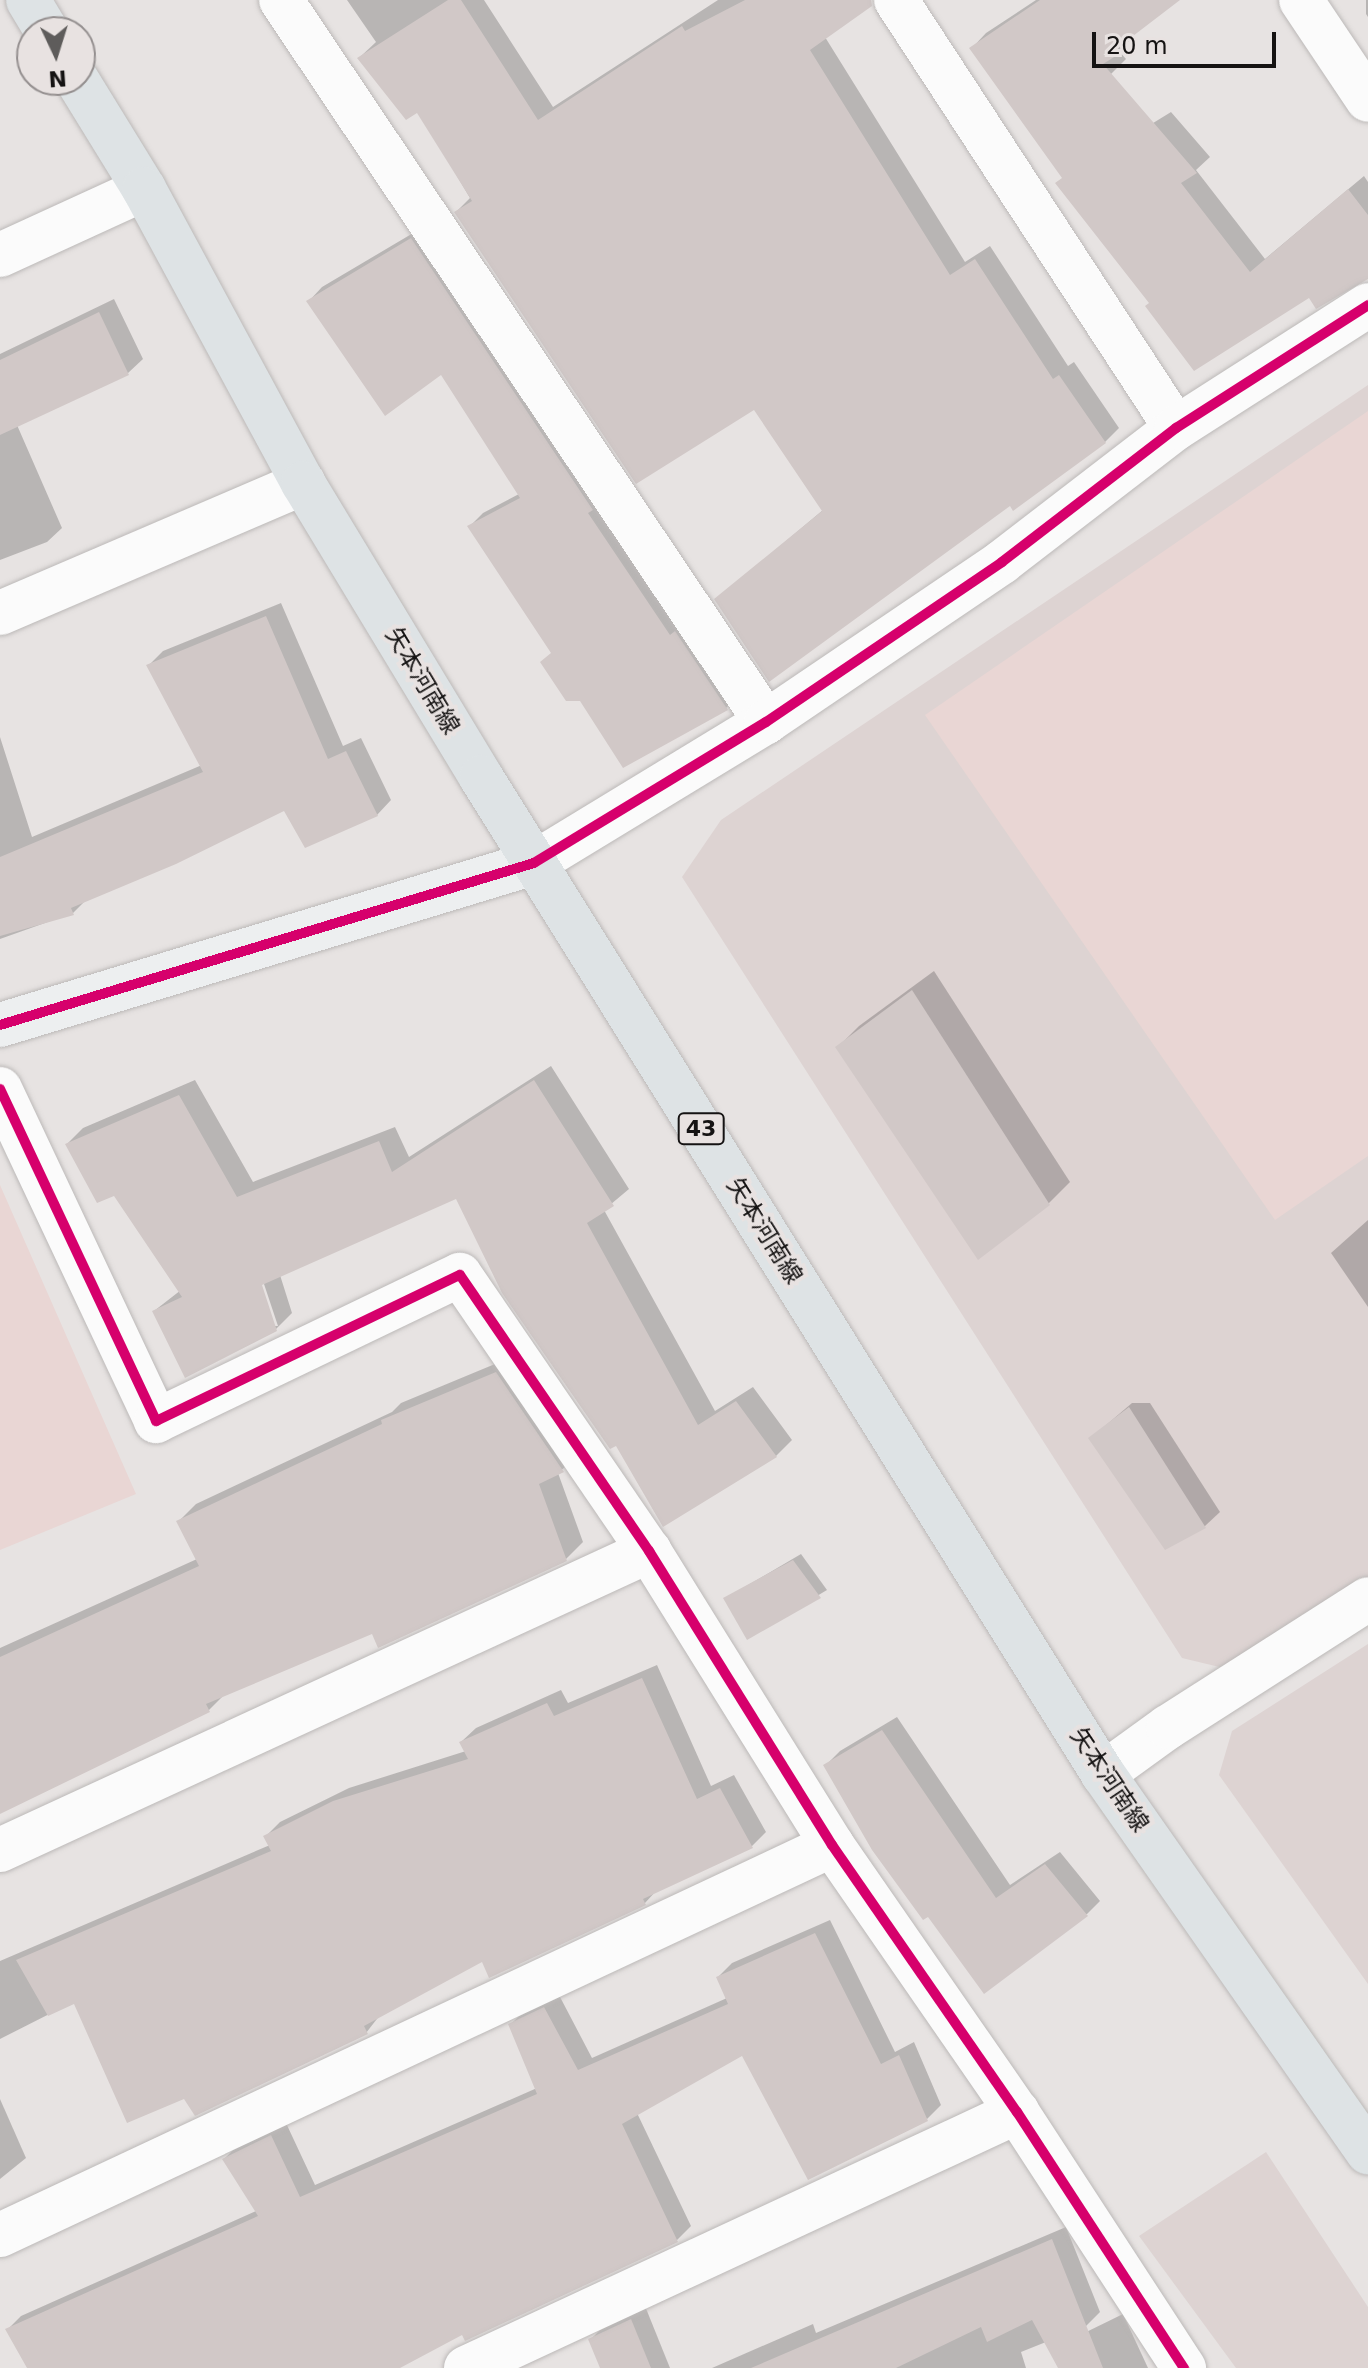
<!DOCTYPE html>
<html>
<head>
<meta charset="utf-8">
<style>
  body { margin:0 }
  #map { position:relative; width:1368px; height:2368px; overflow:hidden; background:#e7e3e2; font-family:"DejaVu Sans","Noto Sans JP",sans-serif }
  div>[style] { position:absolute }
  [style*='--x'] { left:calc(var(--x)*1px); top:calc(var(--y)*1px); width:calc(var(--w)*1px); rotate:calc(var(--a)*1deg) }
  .built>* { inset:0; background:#ddd3d2 }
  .green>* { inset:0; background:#e9d6d4 }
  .shadow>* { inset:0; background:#0003 }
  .building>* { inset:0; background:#d1c8c7 }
  .roads { filter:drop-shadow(0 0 2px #bcb9b8) drop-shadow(0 0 2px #bcb9b8) }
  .street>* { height:44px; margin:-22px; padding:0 22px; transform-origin:22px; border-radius:22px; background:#fbfbfb }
  .secondary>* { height:44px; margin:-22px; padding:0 22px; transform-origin:22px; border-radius:22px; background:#edeff0 }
  .primary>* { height:44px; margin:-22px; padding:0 22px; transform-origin:22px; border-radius:22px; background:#dee3e5 }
  .cycleway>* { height:10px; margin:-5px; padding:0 5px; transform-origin:5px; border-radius:5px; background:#d6006c }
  span { translate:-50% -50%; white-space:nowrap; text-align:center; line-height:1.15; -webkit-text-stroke:8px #e8e2e1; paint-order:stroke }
  .shield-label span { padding:2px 6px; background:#e8e2e1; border:2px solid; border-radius:6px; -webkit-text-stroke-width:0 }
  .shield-label { font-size:22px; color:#151313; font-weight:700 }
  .street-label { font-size:24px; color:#151313 }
  .north { position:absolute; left:16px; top:16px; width:80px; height:80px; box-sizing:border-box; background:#e8e2e1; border:2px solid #948f8f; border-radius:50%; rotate:176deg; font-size:22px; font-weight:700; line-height:32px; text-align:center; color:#151313 }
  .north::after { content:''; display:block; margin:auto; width:28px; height:36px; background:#5e5c5b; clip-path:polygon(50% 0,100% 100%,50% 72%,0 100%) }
  .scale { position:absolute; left:1092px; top:32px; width:184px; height:36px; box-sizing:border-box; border:4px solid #151313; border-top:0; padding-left:10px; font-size:24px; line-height:28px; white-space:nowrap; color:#151313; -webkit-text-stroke:6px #e8e2e1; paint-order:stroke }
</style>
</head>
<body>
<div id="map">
  <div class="built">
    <div style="clip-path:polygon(1368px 385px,1368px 1581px,1236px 1671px,1182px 1658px,682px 877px,721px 820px)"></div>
    <div style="clip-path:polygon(1368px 1644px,1368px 1984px,1219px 1775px,1232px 1731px)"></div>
    <div style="clip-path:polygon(1266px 2152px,1368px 2307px,1368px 2368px,1236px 2368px,1139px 2236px)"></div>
  </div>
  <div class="green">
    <div style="clip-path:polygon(1368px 411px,1368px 1156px,1275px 1220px,925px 715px)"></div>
    <div style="clip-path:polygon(0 1185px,136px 1494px,0 1550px)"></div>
  </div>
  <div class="shadow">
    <div style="clip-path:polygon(347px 0,484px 0,553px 107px,718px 0,851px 0,825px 37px,965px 262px,990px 246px,1068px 366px,1074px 362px,1119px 428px,1105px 442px,1010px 503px,716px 600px,823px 510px,755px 408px,456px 212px,470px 198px,418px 110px,359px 58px,376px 42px)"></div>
    <div style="clip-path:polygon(1036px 0,1177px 0,1130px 35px,1132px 38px,1119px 51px,1126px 59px,1109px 76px,1145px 128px,1171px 112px,1210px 157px,1196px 170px,1265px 259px,1364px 176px,1368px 182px,1368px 274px,1310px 295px,1151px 303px,972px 48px,986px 33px)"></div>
    <div style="clip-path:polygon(1366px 0,1368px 0,1368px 17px,1366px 14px)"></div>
    <div style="clip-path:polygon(425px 226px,740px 694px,726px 708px,553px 652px,470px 526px,483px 513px,519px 494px,441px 372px,309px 301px,322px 287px)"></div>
    <div style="clip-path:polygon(114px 299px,143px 359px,128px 373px,17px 425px,62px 528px,47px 542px,0 560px,0 354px)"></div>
    <div style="clip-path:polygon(281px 603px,343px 746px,361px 738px,391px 800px,377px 815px,285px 808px,87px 899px,73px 913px,0 939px,0 737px,32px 837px,202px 765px,149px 665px,163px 651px)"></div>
    <div style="clip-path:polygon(934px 971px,1070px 1182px,1049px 1203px,979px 1257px,838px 1047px,859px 1026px)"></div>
    <div style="clip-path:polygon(evenodd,551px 1066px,629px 1189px,604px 1210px,715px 1411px,753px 1387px,792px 1440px,776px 1456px,663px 1524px,617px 1443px,457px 1197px,280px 1275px,292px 1313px,276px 1329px,154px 1311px,181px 1290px,114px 1194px,67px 1144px,83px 1128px,195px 1080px,253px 1182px,395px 1127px,409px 1157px,551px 1066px,261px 1275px,278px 1326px,273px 1326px,257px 1276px,261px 1275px)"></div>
    <div style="clip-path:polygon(1368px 1220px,1368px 1307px,1331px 1253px)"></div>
    <div style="clip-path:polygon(514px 1356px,581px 1453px,558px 1473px,583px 1542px,565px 1560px,373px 1632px,226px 1693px,209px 1710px,0 1812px,0 1648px,197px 1559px,179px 1521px,196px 1504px,392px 1412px,401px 1403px)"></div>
    <div style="clip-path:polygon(1132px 1403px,1150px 1403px,1220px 1512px,1205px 1526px,1166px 1548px,1091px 1438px)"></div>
    <div style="clip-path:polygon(801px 1554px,827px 1590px,748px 1637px,726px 1598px)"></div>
    <div style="clip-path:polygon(657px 1665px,711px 1786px,734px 1775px,766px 1832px,752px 1846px,657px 1890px,645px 1903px,483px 1960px,380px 2015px,366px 2033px,185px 2096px,75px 2001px,0 2039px,0 1961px,270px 1845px,266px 1836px,280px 1822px,349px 1788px,466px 1751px,461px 1742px,476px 1728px,561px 1690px,568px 1703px)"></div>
    <div style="clip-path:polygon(897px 1717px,1010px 1885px,1060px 1852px,1100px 1901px,1087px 1914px,929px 1914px,826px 1765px,840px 1751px)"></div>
    <div style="clip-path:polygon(830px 1920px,895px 2052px,914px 2042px,941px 2105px,927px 2119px,743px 2053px,637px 2113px,691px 2226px,677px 2240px,466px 2338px,463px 2333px,396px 2368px,30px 2368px,7px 2330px,21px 2316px,256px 2211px,224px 2159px,238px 2145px,286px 2123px,315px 2185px,537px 2088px,510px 2025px,524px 2011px,559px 1995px,592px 2058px,727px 1998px,718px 1977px,732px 1963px)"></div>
    <div style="clip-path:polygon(0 2099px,26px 2158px,0 2179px)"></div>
    <div style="clip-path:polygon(1066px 2227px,1100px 2312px,1086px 2326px,1021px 2352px,1026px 2368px,712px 2368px,813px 2324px,816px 2333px)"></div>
    <div style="clip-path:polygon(645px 2306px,670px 2368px,602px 2368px,591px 2339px,605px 2325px)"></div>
    <div style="clip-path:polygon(1123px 2314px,1148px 2368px,1064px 2368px,1072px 2339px)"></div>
  </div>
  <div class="building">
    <div style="clip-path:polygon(448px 0,461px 0,538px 120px,682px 26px,685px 31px,745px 0,871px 0,872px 6px,810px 50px,950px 275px,975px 259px,1053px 379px,1059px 375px,1106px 443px,1013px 511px,1010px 506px,769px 682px,714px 599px,822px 511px,754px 410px,636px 484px,454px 212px,472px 201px,417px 113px,406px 120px,357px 58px)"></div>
    <div style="clip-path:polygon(1040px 0,1180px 0,1116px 49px,1119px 54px,1103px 64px,1197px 173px,1181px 183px,1250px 272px,1348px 189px,1368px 215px,1368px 279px,1316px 309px,1309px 298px,1194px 371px,1145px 306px,1149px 303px,1055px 183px,1062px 178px,969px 48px)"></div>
    <div style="clip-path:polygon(411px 238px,593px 510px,588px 513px,670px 635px,675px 631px,728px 710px,623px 768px,580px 701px,566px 701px,540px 662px,551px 653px,467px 526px,520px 498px,441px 375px,385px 416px,306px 301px)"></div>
    <div style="clip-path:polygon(99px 312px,129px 375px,0 435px,0 360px)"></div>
    <div style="clip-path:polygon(266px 616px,328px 759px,346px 751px,378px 816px,305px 848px,284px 811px,176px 864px,71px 908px,74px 915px,0 936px,0 857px,203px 772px,146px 665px)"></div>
    <div style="clip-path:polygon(912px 990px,1050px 1205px,978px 1260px,835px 1047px)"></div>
    <div style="clip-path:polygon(534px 1080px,614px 1206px,587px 1223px,698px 1425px,736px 1401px,777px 1457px,663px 1527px,616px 1446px,610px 1449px,502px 1293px,456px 1199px,262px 1285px,277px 1331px,185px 1378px,152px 1311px,182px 1297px,114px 1196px,97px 1203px,65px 1144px,179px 1095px,237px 1197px,379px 1141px,392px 1172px)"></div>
    <div style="clip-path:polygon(496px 1372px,564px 1472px,539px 1484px,567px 1561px,378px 1648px,372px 1634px,206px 1704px,210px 1712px,0 1814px,0 1657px,199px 1566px,176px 1521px,382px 1424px,381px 1420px)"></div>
    <div style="clip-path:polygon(1129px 1407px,1206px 1528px,1165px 1550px,1088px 1438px)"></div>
    <div style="clip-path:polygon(793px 1560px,821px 1598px,747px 1640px,723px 1598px)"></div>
    <div style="clip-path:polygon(642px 1678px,697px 1799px,720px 1788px,753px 1848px,643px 1899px,646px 1905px,489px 1978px,482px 1962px,364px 2026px,368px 2034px,195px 2116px,184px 2099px,127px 2123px,74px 2004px,48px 2016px,16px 1960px,271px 1851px,263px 1836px,333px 1801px,468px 1759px,459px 1742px,547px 1703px,554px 1716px)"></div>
    <div style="clip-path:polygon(882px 1730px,996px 1898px,1045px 1864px,1088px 1916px,984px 1994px,928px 1917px,923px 1920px,872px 1850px,823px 1765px)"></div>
    <div style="clip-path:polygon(815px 1933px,881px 2064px,899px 2055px,928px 2121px,808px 2180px,742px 2056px,622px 2124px,678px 2242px,465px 2341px,462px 2335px,400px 2368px,27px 2368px,5px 2329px,258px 2216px,222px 2159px,271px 2135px,300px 2197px,537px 2094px,508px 2024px,544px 2007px,578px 2070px,728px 2004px,716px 1977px)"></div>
    <div style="clip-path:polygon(1052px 2239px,1103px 2368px,1058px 2368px,1032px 2320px,987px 2342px,981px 2327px,896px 2368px,751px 2368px)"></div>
    <div style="clip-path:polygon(631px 2319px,651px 2368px,600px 2368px,588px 2339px)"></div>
  </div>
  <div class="roads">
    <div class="street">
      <div style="--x:281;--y:0;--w:870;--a:56.11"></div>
      <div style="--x:896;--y:0;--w:511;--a:56.81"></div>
      <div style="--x:1301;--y:0;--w:120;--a:56.2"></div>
      <div style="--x:0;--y:255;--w:158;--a:-24.6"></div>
      <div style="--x:0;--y:613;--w:330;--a:-23.2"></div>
      <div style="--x:534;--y:863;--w:271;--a:-31.3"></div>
      <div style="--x:766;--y:722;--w:285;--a:-34.1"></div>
      <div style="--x:1002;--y:562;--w:220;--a:-37.6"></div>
      <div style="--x:1176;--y:428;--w:228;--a:-32.6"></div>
      <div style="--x:0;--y:1089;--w:367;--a:64.8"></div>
      <div style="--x:156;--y:1421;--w:337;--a:-25.7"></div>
      <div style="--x:460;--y:1275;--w:335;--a:55.6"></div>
      <div style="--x:649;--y:1551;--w:346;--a:58.1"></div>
      <div style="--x:832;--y:1845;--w:325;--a:55.3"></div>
      <div style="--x:1017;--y:2112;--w:306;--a:56.9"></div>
      <div style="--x:1103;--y:1774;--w:80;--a:-35.9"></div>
      <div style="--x:1168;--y:1727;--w:237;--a:-32.6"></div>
      <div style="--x:0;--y:1850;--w:715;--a:-24.74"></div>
      <div style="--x:0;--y:2235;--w:919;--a:-25.11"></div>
      <div style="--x:466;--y:2368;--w:608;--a:-24.92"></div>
    </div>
    <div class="secondary">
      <div style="--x:0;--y:1025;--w:558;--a:-16.88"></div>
    </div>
    <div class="primary">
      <div style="--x:28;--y:0;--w:37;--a:59"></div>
      <div style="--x:77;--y:80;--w:128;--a:58.4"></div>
      <div style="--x:144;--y:189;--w:334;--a:61.6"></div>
      <div style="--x:303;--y:483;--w:344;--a:58.8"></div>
      <div style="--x:481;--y:777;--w:1175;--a:58.04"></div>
      <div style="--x:1103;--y:1774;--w:462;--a:55"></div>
    </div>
  </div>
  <div class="cycleway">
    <div style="--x:0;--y:1025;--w:558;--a:-16.88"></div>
    <div style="--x:534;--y:863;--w:271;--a:-31.3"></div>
    <div style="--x:766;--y:722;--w:285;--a:-34.1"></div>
    <div style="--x:1002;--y:562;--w:220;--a:-37.6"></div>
    <div style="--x:1176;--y:428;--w:228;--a:-32.6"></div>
    <div style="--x:0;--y:1089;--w:367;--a:64.8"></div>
    <div style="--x:156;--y:1421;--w:337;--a:-25.7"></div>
    <div style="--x:460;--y:1275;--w:335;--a:55.6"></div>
    <div style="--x:649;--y:1551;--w:346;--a:58.1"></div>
    <div style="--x:832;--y:1845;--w:325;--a:55.3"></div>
    <div style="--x:1017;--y:2112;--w:306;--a:56.9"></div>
  </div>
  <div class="shield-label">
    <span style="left:701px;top:1129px">43</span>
  </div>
  <div class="street-label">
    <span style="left:422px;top:681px;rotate:59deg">矢本河南線</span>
    <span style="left:764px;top:1231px;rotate:58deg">矢本河南線</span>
    <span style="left:1109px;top:1780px;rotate:56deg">矢本河南線</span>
  </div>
  <div class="north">N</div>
  <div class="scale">20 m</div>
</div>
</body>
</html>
